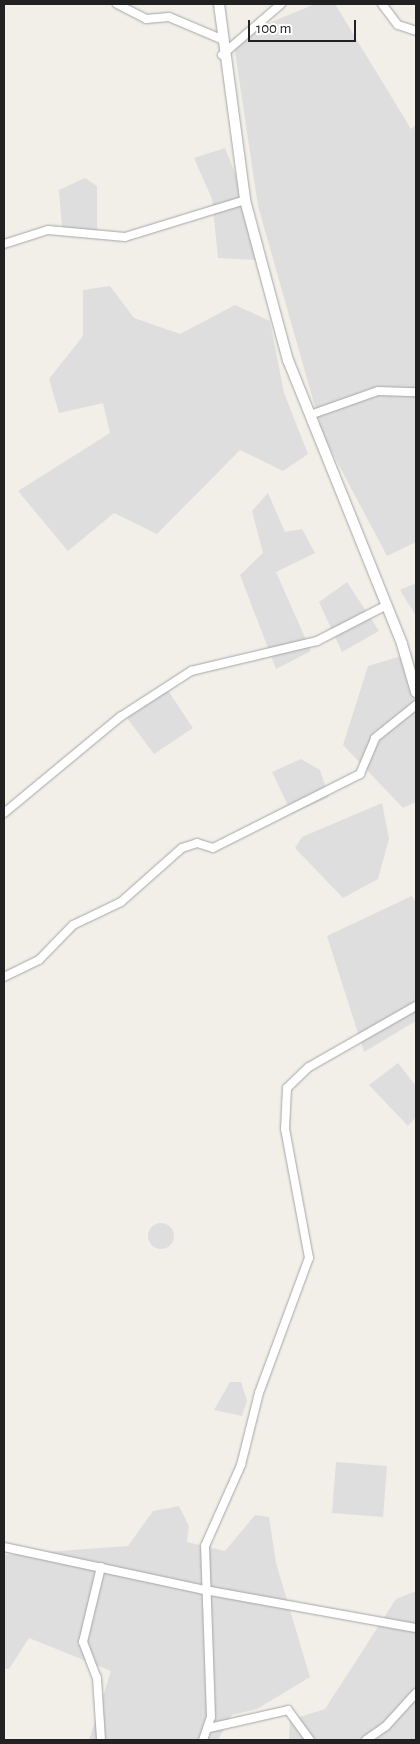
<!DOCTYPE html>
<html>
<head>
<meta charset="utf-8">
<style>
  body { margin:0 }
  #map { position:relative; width:420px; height:1744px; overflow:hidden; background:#f1efe8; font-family:"Alegreya Sans",sans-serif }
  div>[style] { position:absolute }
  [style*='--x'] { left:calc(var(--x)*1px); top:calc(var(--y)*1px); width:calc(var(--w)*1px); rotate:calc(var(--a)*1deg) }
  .residential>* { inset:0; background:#dfdede }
  .round { border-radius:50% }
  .roads { filter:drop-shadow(0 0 1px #a5a5a5) drop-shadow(0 0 1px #a5a5a5) }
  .minor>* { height:8px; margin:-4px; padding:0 4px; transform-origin:4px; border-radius:4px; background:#fff }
  .tertiary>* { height:10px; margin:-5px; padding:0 5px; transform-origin:5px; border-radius:5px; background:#fff }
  span { translate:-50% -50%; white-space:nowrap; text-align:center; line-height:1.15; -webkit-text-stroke:5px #fff; paint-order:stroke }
  .frame { position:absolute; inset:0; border:5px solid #212121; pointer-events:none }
  .scale { position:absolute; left:248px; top:20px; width:108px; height:22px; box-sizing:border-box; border:2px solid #212121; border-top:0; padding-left:6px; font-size:15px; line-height:18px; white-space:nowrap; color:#212121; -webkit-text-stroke:4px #fff; paint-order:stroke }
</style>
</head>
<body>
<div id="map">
  <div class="residential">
    <div style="clip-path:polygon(315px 4px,335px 4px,411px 129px,416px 125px,416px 542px,387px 556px,323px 435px,258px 206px,233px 38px)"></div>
    <div style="clip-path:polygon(225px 148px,237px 178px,257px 260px,218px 258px,212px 199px,194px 158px)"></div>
    <div style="clip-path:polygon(85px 178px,97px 186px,97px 233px,62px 227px,59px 190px)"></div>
    <div style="clip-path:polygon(110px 286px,134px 318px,180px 334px,235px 305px,270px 321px,284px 393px,308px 454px,283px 471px,240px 450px,157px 534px,114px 513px,68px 551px,18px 491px,110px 433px,103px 403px,59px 413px,49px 379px,83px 336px,83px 290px)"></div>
    <div style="clip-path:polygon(268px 493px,285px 532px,302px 529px,315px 553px,276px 572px,311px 651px,276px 669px,240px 575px,263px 553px,252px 511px)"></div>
    <div style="clip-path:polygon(347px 582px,379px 631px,342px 652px,319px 602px)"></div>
    <div style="clip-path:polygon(416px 583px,416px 616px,400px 590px)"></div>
    <div style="clip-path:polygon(411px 653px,416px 671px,416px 802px,403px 808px,343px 745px,368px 666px)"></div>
    <div style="clip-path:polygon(167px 689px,193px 728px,154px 754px,127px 718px)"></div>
    <div style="clip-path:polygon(301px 759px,320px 770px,329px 797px,292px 814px,272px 772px)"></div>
    <div style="clip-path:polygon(382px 803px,389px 839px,378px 879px,343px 898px,295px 848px,302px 837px)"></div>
    <div style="clip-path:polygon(412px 896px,416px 903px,416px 1021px,364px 1052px,327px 936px)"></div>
    <div style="clip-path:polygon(398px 1063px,416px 1086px,416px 1117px,408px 1126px,369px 1085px)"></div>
    <div class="round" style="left:148px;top:1223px;width:26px;height:26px"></div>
    <div style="clip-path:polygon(230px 1382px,241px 1382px,247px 1401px,242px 1416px,214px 1410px)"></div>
    <div style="clip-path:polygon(336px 1462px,387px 1466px,383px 1517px,332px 1513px)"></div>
    <div style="clip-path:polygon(179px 1506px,189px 1526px,187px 1542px,225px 1551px,255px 1515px,269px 1517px,276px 1563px,310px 1677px,257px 1709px,232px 1715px,218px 1740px,89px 1740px,111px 1671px,29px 1638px,9px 1669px,4px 1669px,4px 1555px,128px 1546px,153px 1511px)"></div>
    <div style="clip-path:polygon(416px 1591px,416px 1740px,289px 1740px,290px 1720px,325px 1709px,396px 1599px)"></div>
  </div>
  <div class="roads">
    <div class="minor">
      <div style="--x:117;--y:4;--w:33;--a:27"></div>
      <div style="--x:146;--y:19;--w:23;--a:-5"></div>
      <div style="--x:169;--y:17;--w:56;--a:22.9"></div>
      <div style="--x:382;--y:4;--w:26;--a:53"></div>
      <div style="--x:398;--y:25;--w:19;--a:18"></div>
      <div style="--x:222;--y:55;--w:78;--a:-40.8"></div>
      <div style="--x:4;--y:244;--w:46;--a:-17.7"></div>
      <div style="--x:48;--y:230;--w:77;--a:5.2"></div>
      <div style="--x:125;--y:237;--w:126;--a:-17.1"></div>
      <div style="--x:310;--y:415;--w:72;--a:-19.4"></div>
      <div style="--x:378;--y:391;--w:38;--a:2"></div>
      <div style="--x:4;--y:813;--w:151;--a:-39.6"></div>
      <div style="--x:120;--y:717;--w:85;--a:-32.9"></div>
      <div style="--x:191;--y:671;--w:130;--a:-13.4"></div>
      <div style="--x:317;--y:641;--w:79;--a:-27.2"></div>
      <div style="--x:4;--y:977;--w:39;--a:-26"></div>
      <div style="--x:39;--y:960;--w:49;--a:-45.8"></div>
      <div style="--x:73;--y:925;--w:53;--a:-25.6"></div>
      <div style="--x:121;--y:902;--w:81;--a:-41.5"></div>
      <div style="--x:182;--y:848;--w:16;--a:-18"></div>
      <div style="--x:197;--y:843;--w:17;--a:17"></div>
      <div style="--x:213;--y:848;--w:165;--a:-26.7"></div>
      <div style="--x:360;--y:774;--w:39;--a:-67"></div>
      <div style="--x:375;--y:738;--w:53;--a:-38.8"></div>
      <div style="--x:4;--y:1547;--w:211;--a:12.1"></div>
      <div style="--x:210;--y:1591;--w:209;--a:10.2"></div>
      <div style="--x:101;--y:1567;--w:77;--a:103.5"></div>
      <div style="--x:83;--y:1642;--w:39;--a:69"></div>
      <div style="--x:97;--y:1678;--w:62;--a:86.3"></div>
      <div style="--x:209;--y:1728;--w:81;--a:-12.8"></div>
      <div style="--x:288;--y:1710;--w:37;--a:54"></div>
      <div style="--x:203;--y:1740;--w:24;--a:-71"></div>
      <div style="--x:211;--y:1717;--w:171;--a:-92"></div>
      <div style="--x:205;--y:1546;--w:89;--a:-66"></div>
      <div style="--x:241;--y:1465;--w:74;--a:-76"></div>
      <div style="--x:259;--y:1393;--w:144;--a:-69.7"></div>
      <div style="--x:309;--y:1258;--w:131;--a:-100.5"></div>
      <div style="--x:285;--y:1129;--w:41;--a:-87.2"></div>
      <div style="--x:287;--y:1088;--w:30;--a:-44"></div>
      <div style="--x:309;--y:1067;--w:123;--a:-29.7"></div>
      <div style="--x:366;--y:1740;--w:24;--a:-35"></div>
      <div style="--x:386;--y:1726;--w:45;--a:-47.7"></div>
    </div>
    <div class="tertiary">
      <div style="--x:219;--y:4;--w:198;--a:82.4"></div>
      <div style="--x:245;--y:200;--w:166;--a:75"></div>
      <div style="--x:288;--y:360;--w:306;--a:68.1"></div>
      <div style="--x:402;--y:644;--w:50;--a:73.7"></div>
    </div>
  </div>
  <div class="frame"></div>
  <div class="scale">100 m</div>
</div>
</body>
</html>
